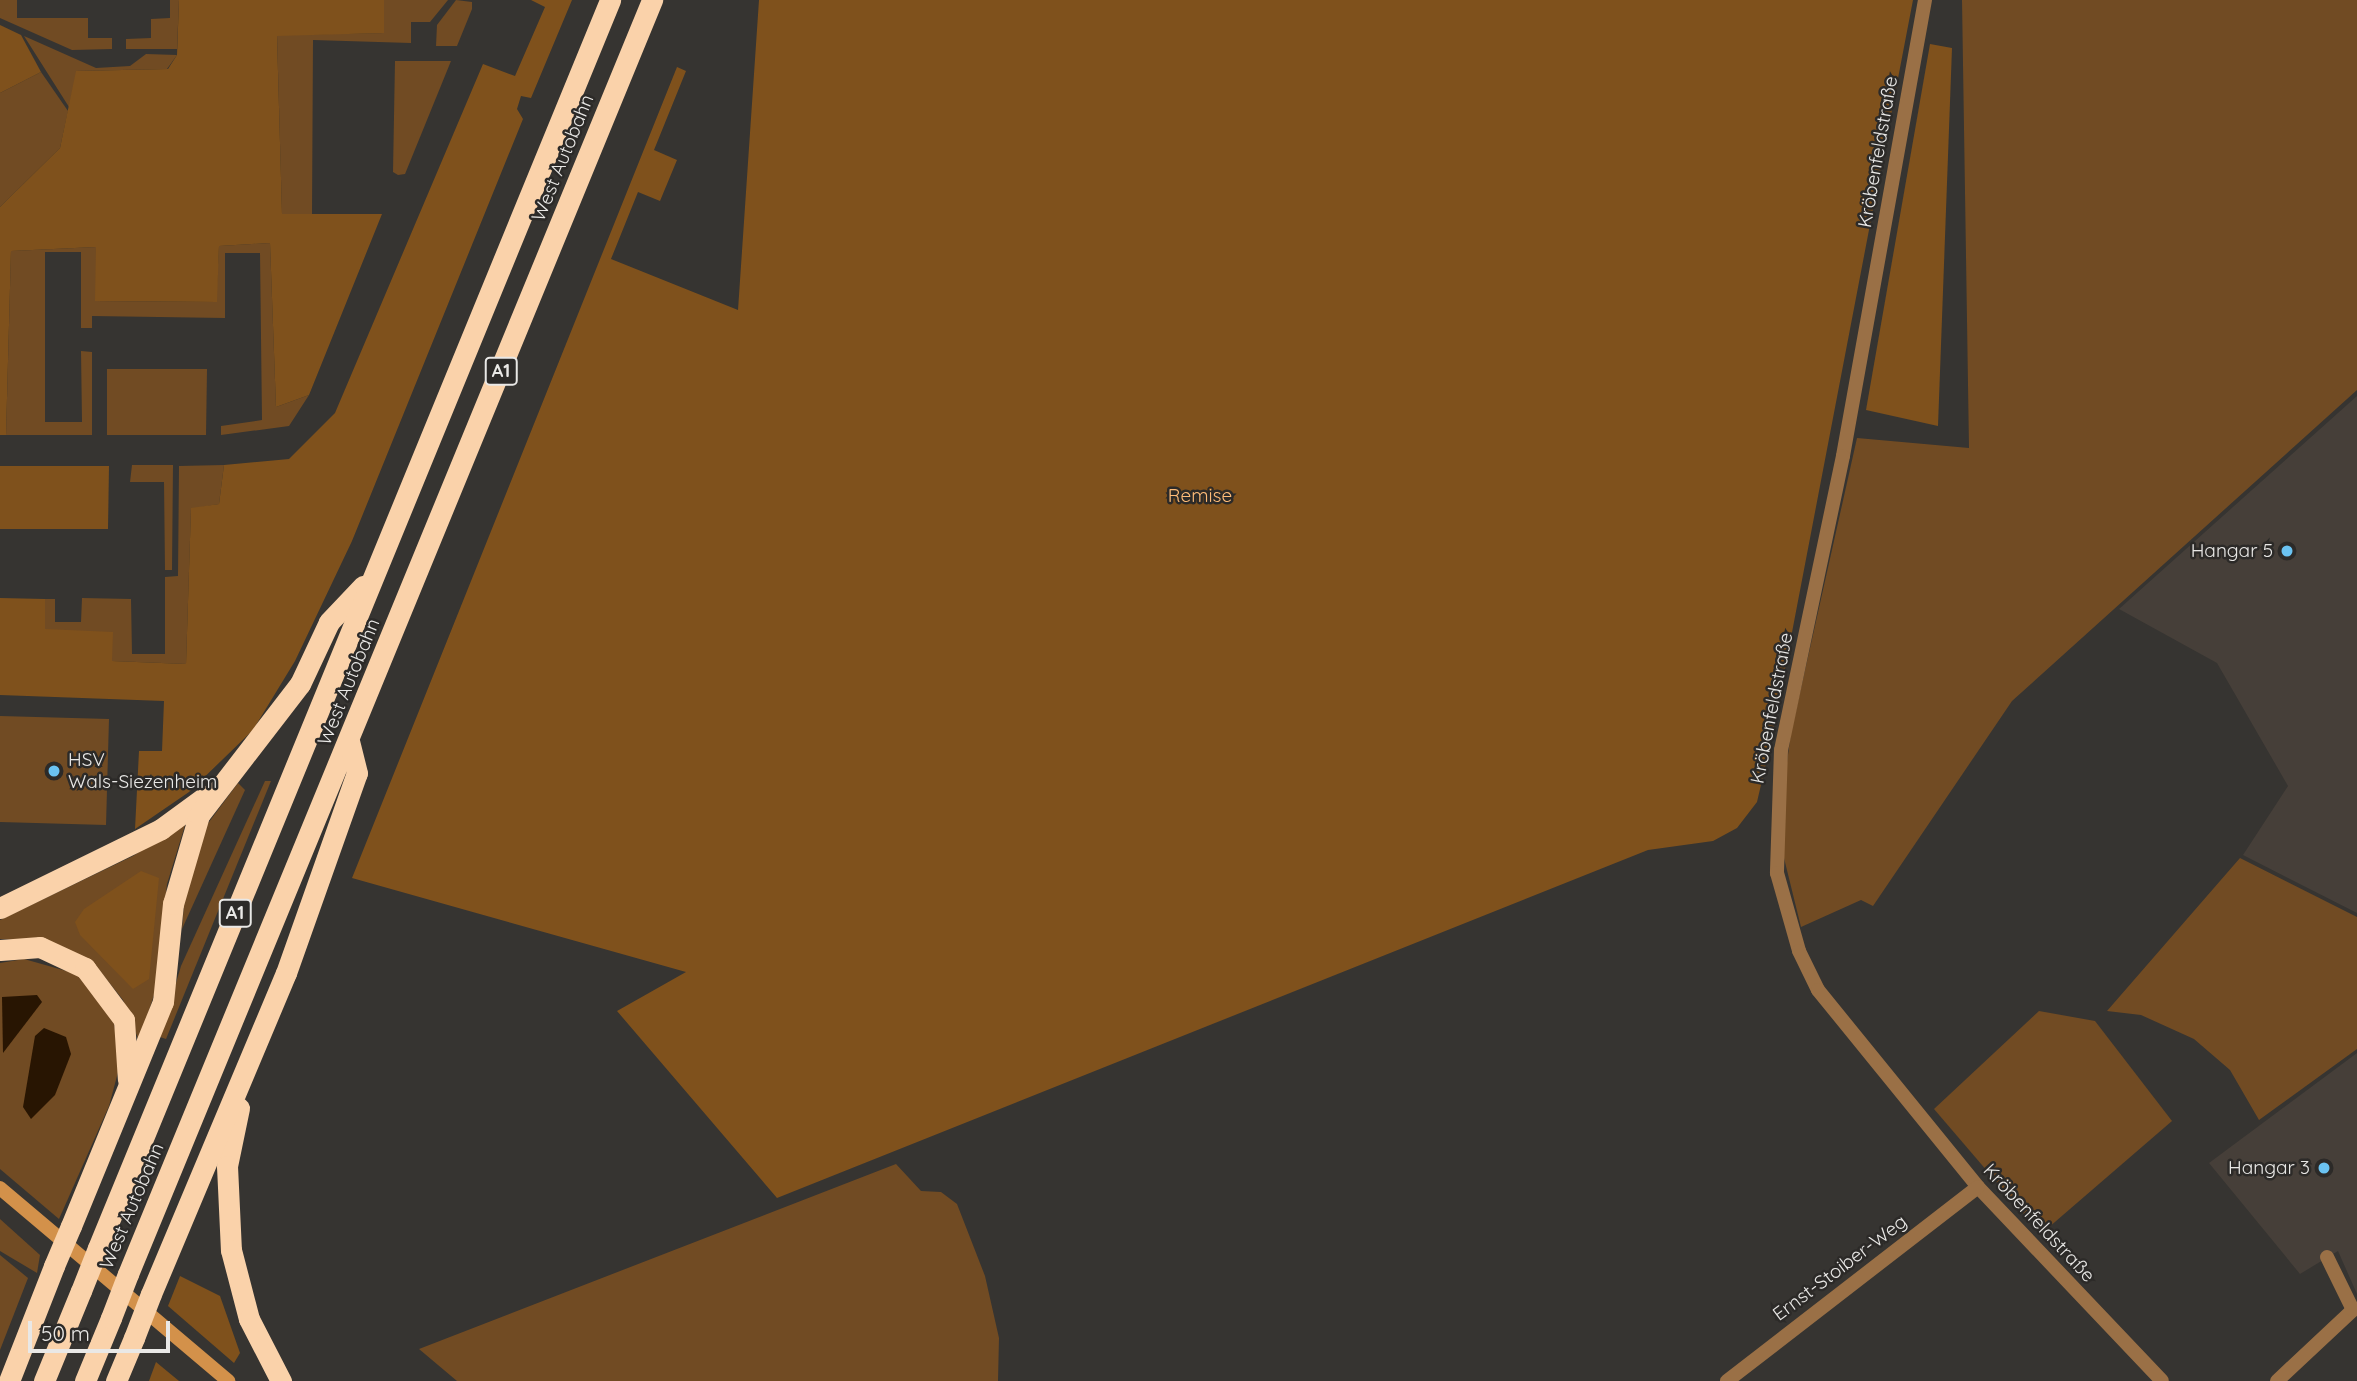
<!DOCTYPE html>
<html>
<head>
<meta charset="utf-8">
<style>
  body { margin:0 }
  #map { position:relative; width:2357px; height:1381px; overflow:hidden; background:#363431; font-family:Quicksand,sans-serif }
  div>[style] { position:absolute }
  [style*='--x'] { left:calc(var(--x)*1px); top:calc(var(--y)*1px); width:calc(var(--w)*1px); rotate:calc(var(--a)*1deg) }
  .built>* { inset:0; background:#463f39 }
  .green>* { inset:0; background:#714b23 }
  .forest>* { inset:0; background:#7f511c }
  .water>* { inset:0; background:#281502 }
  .minor>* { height:14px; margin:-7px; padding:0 7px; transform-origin:7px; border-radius:7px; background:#9a7046 }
  .secondary>* { height:14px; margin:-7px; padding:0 7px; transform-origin:7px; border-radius:7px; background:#d3914a }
  .motorway>* { height:21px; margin:-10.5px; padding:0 10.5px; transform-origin:10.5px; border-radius:10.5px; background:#fad2aa }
  .motorway-bridge>* { height:21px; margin:-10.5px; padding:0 10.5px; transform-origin:10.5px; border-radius:10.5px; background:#fad2aa }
  .dots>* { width:19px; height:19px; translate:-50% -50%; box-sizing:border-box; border:4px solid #2c2a28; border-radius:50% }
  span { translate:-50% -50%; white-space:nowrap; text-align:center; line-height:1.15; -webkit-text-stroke:5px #2c2a28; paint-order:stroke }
  .shield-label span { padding:2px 5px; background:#2c2a28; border:2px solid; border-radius:5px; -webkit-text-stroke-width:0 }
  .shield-label { font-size:18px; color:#e9e8e6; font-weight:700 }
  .street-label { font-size:19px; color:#e9e8e6 }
  .park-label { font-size:19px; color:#ffbc78 }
  .poi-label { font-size:19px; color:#e9e8e6 }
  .right { translate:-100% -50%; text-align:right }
  .left { translate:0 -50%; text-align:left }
  .scale { position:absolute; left:28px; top:1321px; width:142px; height:32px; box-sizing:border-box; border:4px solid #e9e8e6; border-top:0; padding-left:9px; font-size:21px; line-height:24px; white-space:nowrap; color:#e9e8e6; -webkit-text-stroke:5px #2c2a28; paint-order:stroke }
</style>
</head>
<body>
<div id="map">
  <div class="built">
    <div style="clip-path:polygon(2357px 396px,2357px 913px,2243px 855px,2288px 786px,2217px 663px,2119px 609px)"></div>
    <div style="clip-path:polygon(2357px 1053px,2357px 1294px,2338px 1251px,2300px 1274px,2209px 1163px)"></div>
  </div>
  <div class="green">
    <div style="clip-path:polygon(0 0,17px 0,17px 18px,88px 18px,88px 38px,112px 38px,112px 49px,72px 50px,0 18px)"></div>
    <div style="clip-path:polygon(170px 0,179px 0,177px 49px,126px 49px,126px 39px,151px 38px,151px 19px,170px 18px)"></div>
    <div style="clip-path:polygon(384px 0,448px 0,430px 22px,411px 22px,411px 43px,313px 40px,312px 214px,282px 215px,277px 35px,384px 33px)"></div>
    <div style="clip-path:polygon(456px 0,472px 2px,472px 9px,457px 46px,436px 46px,437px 25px)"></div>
    <div style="clip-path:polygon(1962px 0,2357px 0,2357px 390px,2012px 701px,1873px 906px,1861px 900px,1801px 927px,1783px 854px,1782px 799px,1791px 733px,1857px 438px,1969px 448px)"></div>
    <div style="clip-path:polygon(24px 36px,96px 68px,130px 66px,146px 54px,177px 55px,167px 69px,77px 71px,69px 107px)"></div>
    <div style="clip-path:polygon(395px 61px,451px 61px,405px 174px,398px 175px,393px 172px)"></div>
    <div style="clip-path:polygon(41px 72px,68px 111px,60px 148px,0 207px,0 93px)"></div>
    <div style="clip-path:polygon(270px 243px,276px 407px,309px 395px,289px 426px,221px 435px,221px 426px,262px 420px,260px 253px,225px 253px,225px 318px,92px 316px,92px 328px,81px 328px,81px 252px,45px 252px,45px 422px,82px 422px,81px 351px,92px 352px,92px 435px,6px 435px,11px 251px,96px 247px,96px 301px,216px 302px,219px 246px)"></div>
    <div style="clip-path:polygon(107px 369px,207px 369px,206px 435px,107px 435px)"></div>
    <div style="clip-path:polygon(132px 465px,173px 465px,172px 570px,165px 570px,164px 482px,130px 482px)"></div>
    <div style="clip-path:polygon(224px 465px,219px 504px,191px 509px,186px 664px,112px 661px,45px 629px,45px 599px,55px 599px,55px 622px,81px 622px,82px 598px,131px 599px,132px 654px,165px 654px,165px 577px,178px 576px,179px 466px)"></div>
    <div style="clip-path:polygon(0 716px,109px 719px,106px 825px,0 822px)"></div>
    <div style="clip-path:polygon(265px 781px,271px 781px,166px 1039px,160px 1037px,181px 966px)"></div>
    <div style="clip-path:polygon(238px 783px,245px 790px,182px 929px,185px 892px,206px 826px)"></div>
    <div style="clip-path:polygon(186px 822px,167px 884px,155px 992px,139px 1041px,123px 1000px,96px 966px,42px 940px,0 939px,0 920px,133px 856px)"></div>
    <div style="clip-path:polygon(2240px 858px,2357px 917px,2357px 1049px,2259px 1120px,2230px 1070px,2194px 1039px,2141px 1015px,2107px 1011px)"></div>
    <div style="clip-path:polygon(24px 959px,77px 974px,113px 1019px,121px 1061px,109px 1106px,59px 1219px,0 1169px,0 963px)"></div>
    <div style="clip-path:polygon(2039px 1011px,2095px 1021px,2172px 1121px,2041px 1234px,1934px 1109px)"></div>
    <div style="clip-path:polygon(896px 1164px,921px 1191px,941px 1192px,957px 1204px,985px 1276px,999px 1338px,998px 1381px,457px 1381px,419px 1349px)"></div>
    <div style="clip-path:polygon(0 1219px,40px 1255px,37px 1273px,0 1251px)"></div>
    <div style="clip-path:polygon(0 1255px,28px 1278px,0 1350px)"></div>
  </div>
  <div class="forest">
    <div style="clip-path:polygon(179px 0,384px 0,384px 33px,277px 36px,282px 214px,382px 214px,309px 395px,276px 407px,270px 243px,219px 246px,217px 302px,95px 301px,96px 247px,11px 251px,6px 435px,0 435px,0 207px,60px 148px,76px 71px,168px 69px,177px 55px)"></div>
    <div style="clip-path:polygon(531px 0,572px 0,531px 98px,521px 96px,517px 109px,523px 119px,352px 541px,295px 661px,253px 730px,189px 792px,135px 829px,139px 751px,162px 751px,164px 701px,0 695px,0 598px,45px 599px,45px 629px,113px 632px,112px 661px,186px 664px,191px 508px,219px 504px,224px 465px,289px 459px,335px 413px,483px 64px,515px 76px,545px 7px)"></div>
    <div style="clip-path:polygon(759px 0,1913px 0,1771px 742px,1757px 802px,1737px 828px,1713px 841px,1648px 850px,777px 1198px,617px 1011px,686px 972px,352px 878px,677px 67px,686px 71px,654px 150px,677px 160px,660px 201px,638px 192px,611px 259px,738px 310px)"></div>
    <div style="clip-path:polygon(0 25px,21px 35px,41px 72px,0 93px)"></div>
    <div style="clip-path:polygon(1930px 44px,1952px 48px,1938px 426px,1866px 410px)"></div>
    <div style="clip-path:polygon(0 466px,109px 466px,108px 529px,0 529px)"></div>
    <div style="clip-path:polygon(141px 871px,159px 878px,149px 979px,133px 989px,80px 935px,75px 922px,84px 909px)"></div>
    <div style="clip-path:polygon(180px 1276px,220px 1296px,240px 1353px,234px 1363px,168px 1306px)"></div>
    <div style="clip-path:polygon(156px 1362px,179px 1381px,149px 1381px)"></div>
  </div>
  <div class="water">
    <div style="clip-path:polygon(2px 997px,37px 995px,42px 1002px,3px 1053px)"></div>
    <div style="clip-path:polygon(44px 1028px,66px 1037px,71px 1054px,55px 1095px,31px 1119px,23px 1107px,35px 1036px)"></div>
  </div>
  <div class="minor">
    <div style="--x:1925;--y:0;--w:463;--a:100.2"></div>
    <div style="--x:1843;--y:456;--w:300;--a:101.9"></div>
    <div style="--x:1781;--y:750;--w:123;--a:91.9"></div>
    <div style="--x:1777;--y:873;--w:81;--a:74.2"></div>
    <div style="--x:1799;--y:951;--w:43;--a:64"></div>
    <div style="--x:1818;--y:990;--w:254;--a:50.9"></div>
    <div style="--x:1978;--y:1187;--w:267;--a:46.5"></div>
    <div style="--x:1727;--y:1381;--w:317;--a:-37.7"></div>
    <div style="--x:2277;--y:1381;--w:104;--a:-43.1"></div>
    <div style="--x:2353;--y:1310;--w:59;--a:-116.1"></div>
  </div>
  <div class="secondary">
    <div style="--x:0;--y:1188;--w:299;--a:40.2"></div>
  </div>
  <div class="motorway">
    <div style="--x:0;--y:908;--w:179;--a:-26.1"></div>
    <div style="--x:161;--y:829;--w:56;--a:-36.3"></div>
    <div style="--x:0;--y:950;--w:40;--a:-4.3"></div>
    <div style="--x:40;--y:947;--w:50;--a:25"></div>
    <div style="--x:85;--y:968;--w:65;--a:53.1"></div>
    <div style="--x:124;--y:1020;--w:60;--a:86.2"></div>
    <div style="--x:239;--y:1108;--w:59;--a:101.7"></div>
    <div style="--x:227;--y:1166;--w:84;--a:87.3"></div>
    <div style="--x:231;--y:1250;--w:71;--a:75.4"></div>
    <div style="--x:249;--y:1319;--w:70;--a:62.7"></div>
    <div style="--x:71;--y:1226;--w:242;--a:-67.7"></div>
    <div style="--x:163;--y:1002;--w:99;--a:-84.2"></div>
    <div style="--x:173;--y:904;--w:93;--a:-73.7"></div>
    <div style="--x:199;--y:815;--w:165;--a:-52.4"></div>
    <div style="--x:300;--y:684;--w:68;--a:-64.9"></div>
    <div style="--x:329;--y:622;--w:50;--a:-46.6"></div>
    <div style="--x:98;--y:1248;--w:1349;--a:-67.69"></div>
    <div style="--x:128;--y:1274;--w:1378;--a:-67.64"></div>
    <div style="--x:151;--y:1294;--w:348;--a:-67.2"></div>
    <div style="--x:286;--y:973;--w:212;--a:-70.5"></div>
    <div style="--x:357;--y:773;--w:32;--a:-104"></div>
    <div style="--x:9;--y:1381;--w:123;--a:-68.6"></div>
    <div style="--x:44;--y:1381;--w:97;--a:-67.7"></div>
    <div style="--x:85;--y:1381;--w:68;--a:-67.6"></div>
    <div style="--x:116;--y:1381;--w:47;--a:-67.3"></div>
  </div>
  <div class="motorway-bridge">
    <div style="--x:54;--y:1266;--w:43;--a:-67"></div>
    <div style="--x:81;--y:1291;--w:46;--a:-68.4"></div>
    <div style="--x:111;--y:1318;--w:47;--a:-68.9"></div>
    <div style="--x:134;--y:1338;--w:47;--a:-68.9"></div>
  </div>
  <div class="dots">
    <div style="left:2287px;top:551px;background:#6bc3f2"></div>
    <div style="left:54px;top:771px;background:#6bc3f2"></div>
    <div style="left:2324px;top:1168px;background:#6bc3f2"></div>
  </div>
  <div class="shield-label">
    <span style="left:501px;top:371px">A1</span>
    <span style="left:235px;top:913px">A1</span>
  </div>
  <div class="street-label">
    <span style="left:1878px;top:152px;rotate:-80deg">Kröbenfeldstraße</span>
    <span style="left:563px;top:158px;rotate:-68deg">West Autobahn</span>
    <span style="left:349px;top:682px;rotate:-68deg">West Autobahn</span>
    <span style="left:1772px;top:708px;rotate:-79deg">Kröbenfeldstraße</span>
    <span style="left:132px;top:1206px;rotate:-67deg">West Autobahn</span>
    <span style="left:2039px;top:1223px;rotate:47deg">Kröbenfeldstraße</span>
    <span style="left:1840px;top:1268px;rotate:-37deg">Ernst-Stoiber-Weg</span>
  </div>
  <div class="park-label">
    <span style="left:1200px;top:496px">Remise</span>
  </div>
  <div class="poi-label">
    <span class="right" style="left:2273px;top:551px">Hangar 5</span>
    <span class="left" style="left:68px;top:771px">HSV<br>Wals-Siezenheim</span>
    <span class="right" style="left:2310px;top:1168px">Hangar 3</span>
  </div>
  <div class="scale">50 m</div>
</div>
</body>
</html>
